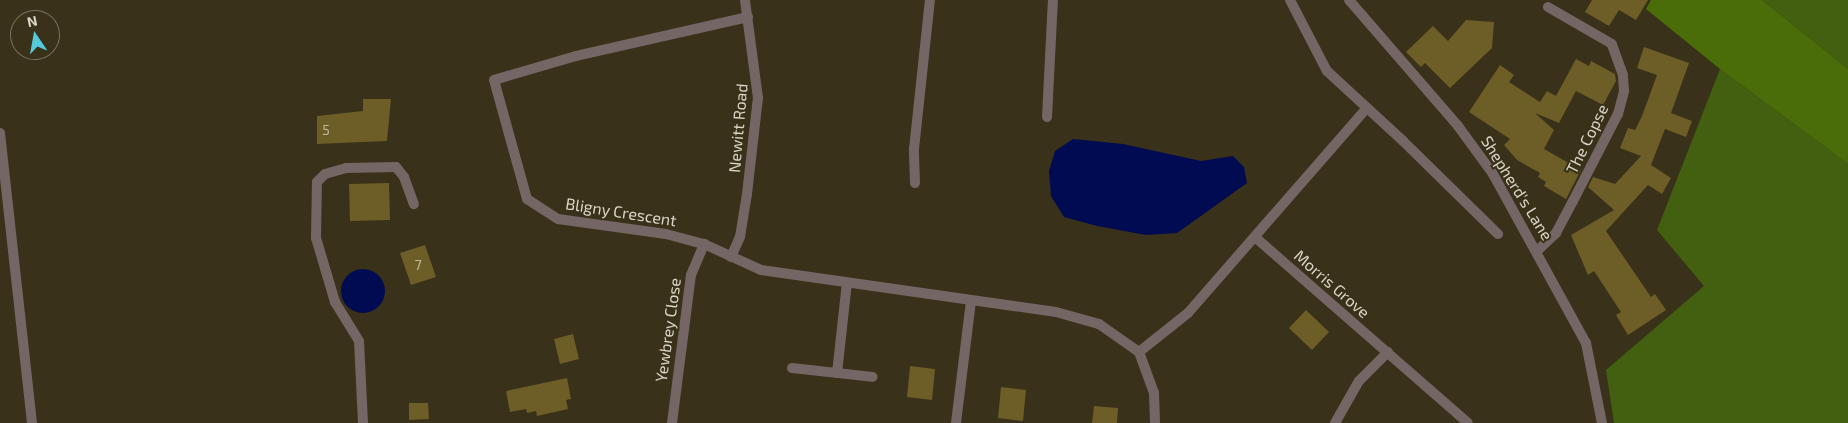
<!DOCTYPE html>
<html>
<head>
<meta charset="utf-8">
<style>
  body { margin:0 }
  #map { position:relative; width:1848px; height:423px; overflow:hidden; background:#393119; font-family:"Exo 2",sans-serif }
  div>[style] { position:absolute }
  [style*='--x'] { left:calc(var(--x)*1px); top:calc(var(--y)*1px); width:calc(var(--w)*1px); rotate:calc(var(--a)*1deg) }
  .green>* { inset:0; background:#436011 }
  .forest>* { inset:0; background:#4a6d09 }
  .water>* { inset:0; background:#000b51 }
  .round { border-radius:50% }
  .building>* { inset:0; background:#6d5d27 }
  .service>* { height:10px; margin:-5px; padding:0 5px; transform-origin:5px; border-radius:5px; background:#746664 }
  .minor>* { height:10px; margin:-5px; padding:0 5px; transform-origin:5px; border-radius:5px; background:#746664 }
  span { translate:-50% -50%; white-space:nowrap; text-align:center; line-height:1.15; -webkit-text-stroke:4px #393119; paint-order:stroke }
  .number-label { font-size:14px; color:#bfb89f }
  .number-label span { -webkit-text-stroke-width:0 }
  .street-label { font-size:16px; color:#dad6c7 }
  .north { position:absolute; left:10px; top:10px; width:50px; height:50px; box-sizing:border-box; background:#393119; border:1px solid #79735f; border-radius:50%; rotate:348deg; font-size:14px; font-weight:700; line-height:20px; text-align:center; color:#dad6c7 }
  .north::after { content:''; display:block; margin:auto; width:18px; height:22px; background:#53cbdb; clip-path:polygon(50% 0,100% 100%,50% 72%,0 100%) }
</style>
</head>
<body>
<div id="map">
  <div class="green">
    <div style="clip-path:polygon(1762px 0,1848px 0,1848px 69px)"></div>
    <div style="clip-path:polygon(1720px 69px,1848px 164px,1848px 423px,1614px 423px,1606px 370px,1704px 286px,1657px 230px)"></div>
  </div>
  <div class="forest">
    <div style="clip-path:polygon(1651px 0,1762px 0,1848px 69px,1848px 164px,1720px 69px,1646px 9px)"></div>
  </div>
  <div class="water">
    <div style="clip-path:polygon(1073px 139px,1123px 144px,1201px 161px,1233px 156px,1244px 167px,1247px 183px,1177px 233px,1146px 235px,1097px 226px,1064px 217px,1051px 196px,1049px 171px,1055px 151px)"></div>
    <div class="round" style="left:341px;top:269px;width:44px;height:44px"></div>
  </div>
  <div class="building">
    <div style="clip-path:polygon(1592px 0,1648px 0,1636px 20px,1619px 10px,1609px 26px,1585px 12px)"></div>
    <div style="clip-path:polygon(1466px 20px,1494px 22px,1492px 48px,1450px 88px,1425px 63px,1421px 67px,1406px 52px,1433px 26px,1448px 41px)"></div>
    <div style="clip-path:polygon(1644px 47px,1689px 63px,1671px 113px,1692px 121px,1686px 137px,1665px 129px,1651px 165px,1671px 178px,1662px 194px,1648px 185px,1606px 231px,1651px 297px,1655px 294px,1666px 310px,1628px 335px,1616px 315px,1621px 312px,1594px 271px,1588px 275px,1571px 235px,1614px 210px,1588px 187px,1593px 177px,1615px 184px,1641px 156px,1620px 148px,1628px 128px,1635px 130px,1642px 116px,1657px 75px,1637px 68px)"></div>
    <div style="clip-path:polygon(1576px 59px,1589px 66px,1591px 61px,1615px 74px,1616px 81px,1603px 105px,1576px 91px,1559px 123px,1535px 113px,1554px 130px,1544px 149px,1581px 170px,1566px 199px,1544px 186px,1546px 182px,1538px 177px,1540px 173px,1517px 160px,1504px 145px,1510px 139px,1469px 112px,1500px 65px,1514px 75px,1509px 82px,1540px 102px,1547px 91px,1556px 96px)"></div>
    <div style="clip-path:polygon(363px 99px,391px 99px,387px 141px,317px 144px,317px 116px,363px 111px)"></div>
    <div style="clip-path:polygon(389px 183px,390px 220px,350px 221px,349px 184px)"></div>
    <div style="clip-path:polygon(425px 245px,436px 277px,411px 285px,400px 253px)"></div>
    <div style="clip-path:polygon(1306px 310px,1329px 332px,1312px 350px,1289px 328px)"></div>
    <div style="clip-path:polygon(573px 334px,579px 359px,560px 364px,554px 339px)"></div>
    <div style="clip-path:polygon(910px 366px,935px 369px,932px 400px,907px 397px)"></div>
    <div style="clip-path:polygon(567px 378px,571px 399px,566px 400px,568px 409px,537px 416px,536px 411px,527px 413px,526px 409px,510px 412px,506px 391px)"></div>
    <div style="clip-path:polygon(1001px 387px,1026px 390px,1023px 421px,998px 418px)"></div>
    <div style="clip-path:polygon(409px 403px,428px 403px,429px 419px,409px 420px)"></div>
    <div style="clip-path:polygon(1094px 406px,1118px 408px,1117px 423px,1092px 423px)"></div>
  </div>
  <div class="service">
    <div style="--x:1403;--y:141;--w:133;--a:44.4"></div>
    <div style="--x:792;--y:368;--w:81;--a:6.3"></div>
    <div style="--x:837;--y:373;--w:91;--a:-83.7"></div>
  </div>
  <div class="minor">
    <div style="--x:1290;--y:0;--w:80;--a:62.5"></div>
    <div style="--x:1327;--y:71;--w:103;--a:42.6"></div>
    <div style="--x:1349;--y:0;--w:167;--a:49.1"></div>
    <div style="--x:1458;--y:126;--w:59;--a:53.9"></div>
    <div style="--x:1493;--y:174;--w:193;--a:61.2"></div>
    <div style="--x:1586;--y:343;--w:82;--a:78.7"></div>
    <div style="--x:748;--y:17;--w:176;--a:167.2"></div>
    <div style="--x:576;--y:56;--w:85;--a:163.7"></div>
    <div style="--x:494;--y:80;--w:123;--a:74.5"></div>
    <div style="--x:527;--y:199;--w:37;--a:33"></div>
    <div style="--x:558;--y:219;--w:109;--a:7.9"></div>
    <div style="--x:666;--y:234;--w:39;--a:15"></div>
    <div style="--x:704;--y:244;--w:63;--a:24.5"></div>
    <div style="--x:761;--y:270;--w:298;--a:8.1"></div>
    <div style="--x:1056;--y:312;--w:45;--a:15.6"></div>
    <div style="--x:1099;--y:324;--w:49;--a:35"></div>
    <div style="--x:1139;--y:352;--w:44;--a:69.9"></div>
    <div style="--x:1154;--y:393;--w:30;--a:88"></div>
    <div style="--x:1047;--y:117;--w:117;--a:-87.1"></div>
    <div style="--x:0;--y:133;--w:292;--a:83.7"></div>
    <div style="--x:915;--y:183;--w:34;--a:-92"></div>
    <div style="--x:914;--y:149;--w:150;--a:-83.9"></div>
    <div style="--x:1256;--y:238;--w:281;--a:41.1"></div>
    <div style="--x:1538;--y:250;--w:25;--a:-43"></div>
    <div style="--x:1556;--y:233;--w:36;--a:-62"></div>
    <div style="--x:1573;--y:201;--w:98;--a:-62.7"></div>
    <div style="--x:1618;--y:114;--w:24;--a:-75"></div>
    <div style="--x:1624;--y:91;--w:16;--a:-94"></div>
    <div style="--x:1623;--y:75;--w:33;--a:-110"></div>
    <div style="--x:1612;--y:44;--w:74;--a:-150"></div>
    <div style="--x:731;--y:257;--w:22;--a:-66"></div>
    <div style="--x:740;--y:237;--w:44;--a:-80.8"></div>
    <div style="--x:747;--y:194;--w:97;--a:-83.5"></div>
    <div style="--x:758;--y:98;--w:99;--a:-97.6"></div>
    <div style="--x:1139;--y:352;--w:63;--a:-38.5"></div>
    <div style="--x:1188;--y:313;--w:271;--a:-48.9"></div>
    <div style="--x:363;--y:423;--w:82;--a:-92.8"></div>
    <div style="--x:359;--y:341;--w:46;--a:-121.6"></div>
    <div style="--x:335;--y:302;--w:67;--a:-106.5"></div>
    <div style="--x:316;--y:238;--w:56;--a:-89"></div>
    <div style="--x:317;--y:182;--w:11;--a:-45"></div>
    <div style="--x:325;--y:174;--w:22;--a:-16"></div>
    <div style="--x:346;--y:168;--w:50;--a:-1.1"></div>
    <div style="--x:396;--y:167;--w:13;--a:51"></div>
    <div style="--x:404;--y:177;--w:29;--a:70"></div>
    <div style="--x:672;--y:423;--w:149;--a:-82.7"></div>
    <div style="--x:691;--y:275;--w:34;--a:-67"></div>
    <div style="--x:956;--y:423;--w:123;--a:-83"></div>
    <div style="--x:1335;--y:423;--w:48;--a:-60.3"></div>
    <div style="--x:1359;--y:381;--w:41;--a:-45"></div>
  </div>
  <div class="number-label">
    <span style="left:326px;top:130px">5</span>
    <span style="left:418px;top:265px">7</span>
  </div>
  <div class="street-label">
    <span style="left:738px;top:128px;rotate:-85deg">Newitt Road</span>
    <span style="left:1587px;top:139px;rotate:-64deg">The Copse</span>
    <span style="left:1517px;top:188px;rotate:58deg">Shepherd's Lane</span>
    <span style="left:621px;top:212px;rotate:9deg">Bligny Crescent</span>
    <span style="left:1332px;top:284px;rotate:41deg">Morris Grove</span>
    <span style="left:668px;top:330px;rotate:-82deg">Yewbrey Close</span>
  </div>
  <div class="north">N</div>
</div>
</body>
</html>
